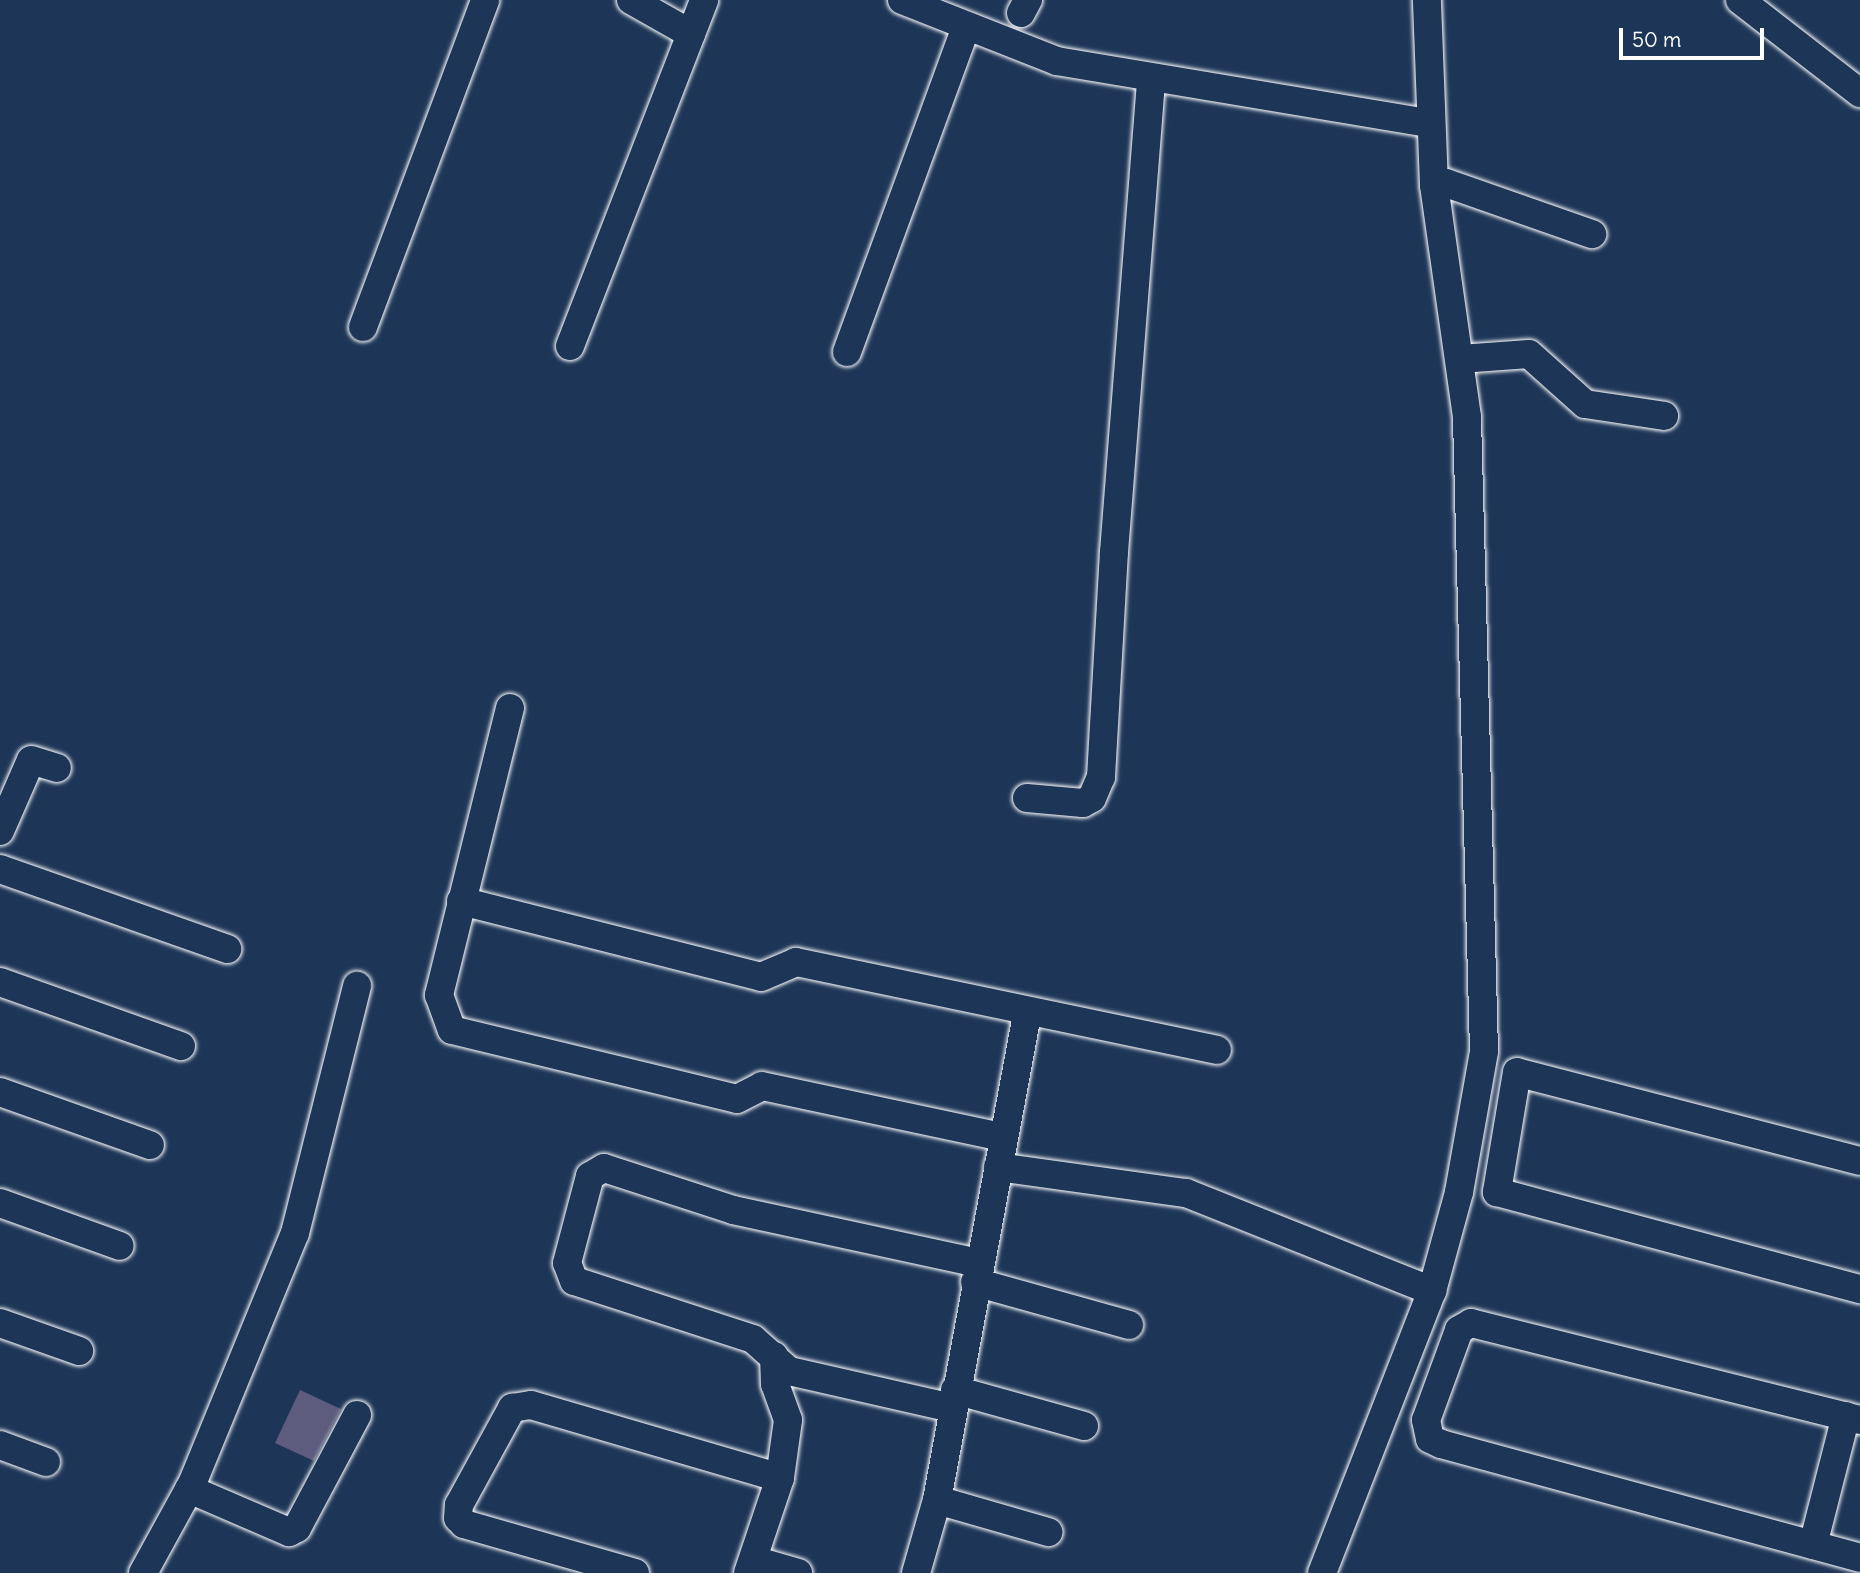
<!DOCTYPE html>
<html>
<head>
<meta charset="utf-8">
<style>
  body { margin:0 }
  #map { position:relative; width:1860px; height:1573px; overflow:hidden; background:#1d3557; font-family:Delius,sans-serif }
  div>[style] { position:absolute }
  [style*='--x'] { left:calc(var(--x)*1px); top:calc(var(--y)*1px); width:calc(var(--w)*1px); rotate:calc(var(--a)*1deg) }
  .building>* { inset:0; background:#5d5c7e }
  .roads { filter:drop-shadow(0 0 2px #fff) drop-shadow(0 0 2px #fff) }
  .minor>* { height:28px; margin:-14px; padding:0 14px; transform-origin:14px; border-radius:14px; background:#1d3557 }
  span { translate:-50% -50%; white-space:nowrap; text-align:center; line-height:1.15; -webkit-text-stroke:5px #1d3557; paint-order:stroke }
  .scale { position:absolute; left:1619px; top:28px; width:145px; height:32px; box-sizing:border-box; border:4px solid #fff; border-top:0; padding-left:9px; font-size:21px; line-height:24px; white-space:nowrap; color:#fff; -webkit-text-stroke:5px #1d3557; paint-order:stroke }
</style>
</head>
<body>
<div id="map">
  <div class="building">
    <div style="clip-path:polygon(300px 1390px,341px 1409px,314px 1461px,275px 1443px)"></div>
  </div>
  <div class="roads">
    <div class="minor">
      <div style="--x:631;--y:0;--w:69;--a:29.5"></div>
      <div style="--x:902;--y:0;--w:167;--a:21.5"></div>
      <div style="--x:1057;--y:61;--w:377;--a:9.5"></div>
      <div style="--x:1740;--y:0;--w:152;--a:37.8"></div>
      <div style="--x:1021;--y:13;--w:15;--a:-62"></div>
      <div style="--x:1434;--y:185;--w:12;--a:-9"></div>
      <div style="--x:1446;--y:183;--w:155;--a:19.3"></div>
      <div style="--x:363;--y:327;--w:349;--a:-69.5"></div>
      <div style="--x:570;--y:346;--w:371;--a:-68.8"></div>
      <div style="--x:847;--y:352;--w:347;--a:-69.9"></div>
      <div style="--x:1460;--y:359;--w:69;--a:-4.1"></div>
      <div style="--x:1529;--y:354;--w:75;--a:41.8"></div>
      <div style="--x:1585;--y:404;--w:80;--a:8.6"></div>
      <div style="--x:510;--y:708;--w:296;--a:103.9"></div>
      <div style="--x:439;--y:995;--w:37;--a:70"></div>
      <div style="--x:452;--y:1030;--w:293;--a:13.6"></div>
      <div style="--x:737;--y:1099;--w:28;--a:-27"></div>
      <div style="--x:762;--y:1086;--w:245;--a:12"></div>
      <div style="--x:1027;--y:798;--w:56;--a:5.1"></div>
      <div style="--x:1083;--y:803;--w:10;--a:-29"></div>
      <div style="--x:1092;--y:798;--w:23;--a:-67"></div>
      <div style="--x:1101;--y:777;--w:225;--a:-86.7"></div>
      <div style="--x:1114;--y:552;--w:475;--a:-85.5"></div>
      <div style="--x:0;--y:831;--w:77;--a:-66.4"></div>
      <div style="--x:31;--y:760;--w:27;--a:17"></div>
      <div style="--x:0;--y:869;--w:241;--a:19.4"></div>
      <div style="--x:461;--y:901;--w:309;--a:14.2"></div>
      <div style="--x:761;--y:977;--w:38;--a:-23"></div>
      <div style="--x:796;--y:962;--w:430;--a:11.8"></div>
      <div style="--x:0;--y:982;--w:192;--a:19.5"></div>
      <div style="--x:0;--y:1092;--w:159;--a:19.5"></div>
      <div style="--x:1860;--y:1161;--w:354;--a:-165.5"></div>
      <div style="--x:1517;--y:1072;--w:122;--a:99.5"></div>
      <div style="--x:1497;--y:1192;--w:376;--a:15"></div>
      <div style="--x:998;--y:1167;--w:190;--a:7.9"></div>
      <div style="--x:1186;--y:1193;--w:265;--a:21.7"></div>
      <div style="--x:0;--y:1203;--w:127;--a:19.7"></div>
      <div style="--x:975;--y:1282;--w:160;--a:15.6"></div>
      <div style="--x:0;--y:1323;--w:84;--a:19.5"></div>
      <div style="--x:774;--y:1356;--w:28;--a:88"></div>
      <div style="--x:775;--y:1384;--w:38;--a:70"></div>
      <div style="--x:788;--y:1420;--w:59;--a:97.9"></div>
      <div style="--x:955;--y:1390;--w:134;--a:15.6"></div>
      <div style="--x:952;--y:1408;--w:167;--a:-167.2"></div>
      <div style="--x:789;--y:1371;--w:48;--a:-138.4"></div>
      <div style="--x:753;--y:1339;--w:188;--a:-162"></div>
      <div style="--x:574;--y:1281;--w:19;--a:-111"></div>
      <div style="--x:567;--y:1263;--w:90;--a:-75.2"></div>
      <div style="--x:590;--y:1176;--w:16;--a:-30"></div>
      <div style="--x:604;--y:1168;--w:136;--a:18"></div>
      <div style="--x:733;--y:1210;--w:251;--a:12.2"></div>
      <div style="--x:1860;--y:1420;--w:401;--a:-166"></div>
      <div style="--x:1471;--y:1323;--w:14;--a:150"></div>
      <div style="--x:1459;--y:1330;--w:96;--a:110.1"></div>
      <div style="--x:1426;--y:1420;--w:19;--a:78"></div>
      <div style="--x:1430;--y:1439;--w:12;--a:24"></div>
      <div style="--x:1441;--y:1444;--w:434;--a:15.2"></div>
      <div style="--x:0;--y:1445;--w:49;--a:20.3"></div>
      <div style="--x:189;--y:1489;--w:109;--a:23.3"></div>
      <div style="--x:289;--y:1532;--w:9;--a:-27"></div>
      <div style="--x:297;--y:1528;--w:128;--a:-62"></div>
      <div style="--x:937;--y:1500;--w:116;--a:16.1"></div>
      <div style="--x:1813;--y:1545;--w:133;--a:-75.7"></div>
      <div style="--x:753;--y:1560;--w:47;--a:16.1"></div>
      <div style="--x:143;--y:1573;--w:102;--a:-61.2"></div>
      <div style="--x:192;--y:1484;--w:271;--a:-67.7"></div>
      <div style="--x:295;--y:1233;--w:255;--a:-75.9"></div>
      <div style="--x:635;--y:1573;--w:178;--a:-164"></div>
      <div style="--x:464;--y:1524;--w:8;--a:-135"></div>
      <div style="--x:458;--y:1518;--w:13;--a:-86"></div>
      <div style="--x:459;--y:1505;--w:111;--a:-61.3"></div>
      <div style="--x:512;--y:1408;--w:19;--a:-9"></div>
      <div style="--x:531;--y:1405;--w:259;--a:16.3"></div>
      <div style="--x:780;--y:1478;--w:100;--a:108.6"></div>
      <div style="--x:916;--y:1573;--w:76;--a:-74"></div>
      <div style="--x:937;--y:1500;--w:495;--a:-79.5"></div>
      <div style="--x:1322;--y:1573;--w:303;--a:-68.7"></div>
      <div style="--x:1432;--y:1291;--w:103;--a:-74.7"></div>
      <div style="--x:1459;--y:1192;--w:143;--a:-79.9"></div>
      <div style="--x:1484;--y:1051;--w:634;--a:-91.54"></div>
      <div style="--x:1467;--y:417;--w:234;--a:-98.1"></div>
      <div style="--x:1434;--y:185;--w:185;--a:-92.2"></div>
    </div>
  </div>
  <div class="scale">50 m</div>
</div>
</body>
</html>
